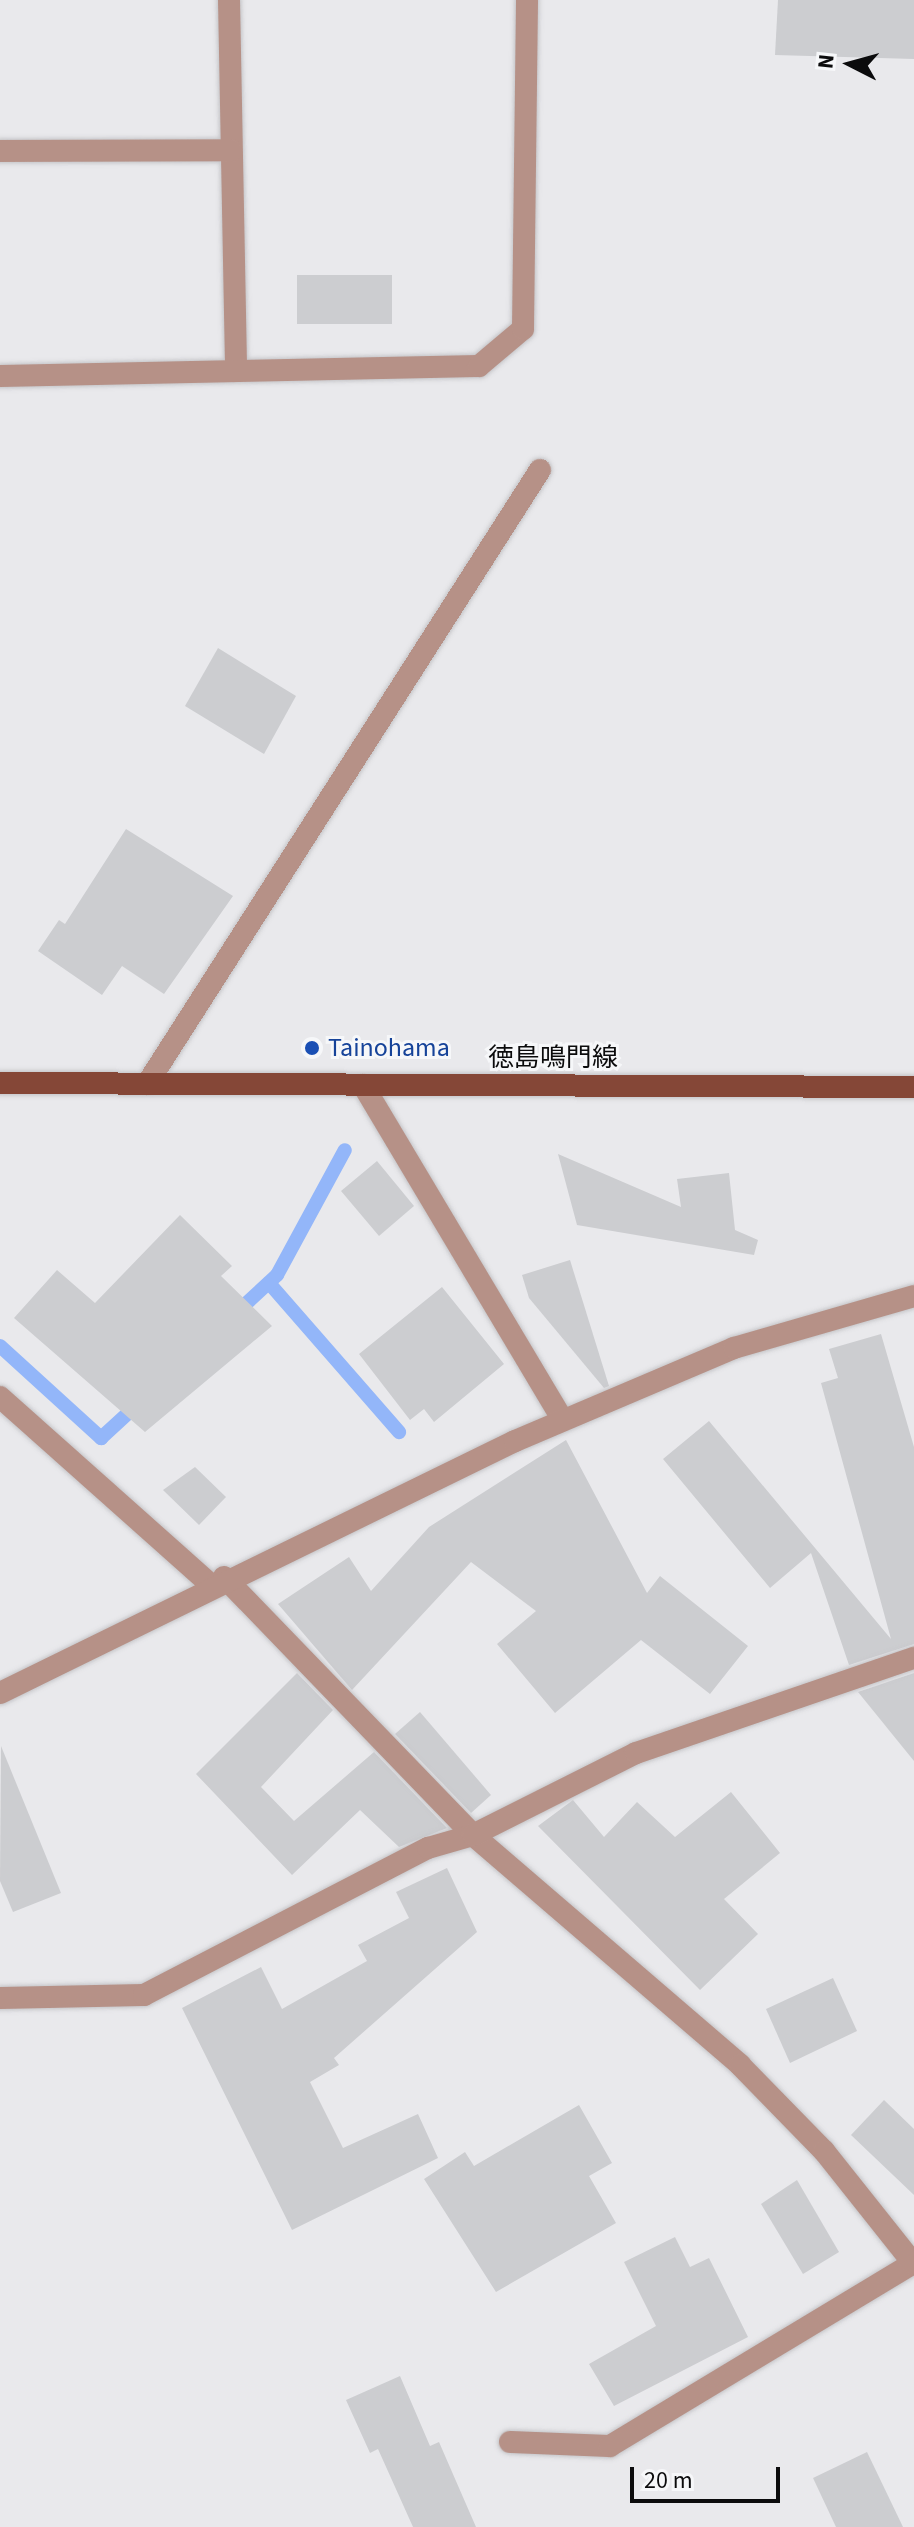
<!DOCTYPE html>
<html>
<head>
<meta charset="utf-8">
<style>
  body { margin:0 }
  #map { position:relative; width:914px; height:2527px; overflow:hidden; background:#e9e9ec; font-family:"Source Sans 3","Noto Sans JP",sans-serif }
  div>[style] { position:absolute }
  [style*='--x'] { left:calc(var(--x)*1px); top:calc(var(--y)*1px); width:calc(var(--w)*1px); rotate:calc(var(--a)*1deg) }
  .stream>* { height:14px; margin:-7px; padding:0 7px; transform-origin:7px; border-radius:7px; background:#93b6f9 }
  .building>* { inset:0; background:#cccdd0 }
  .roads { filter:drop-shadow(0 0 2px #c5c5c8) drop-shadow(0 0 2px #c5c5c8) }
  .service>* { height:22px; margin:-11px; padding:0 11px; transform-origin:11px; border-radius:11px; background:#b69187 }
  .minor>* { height:22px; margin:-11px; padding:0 11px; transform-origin:11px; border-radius:11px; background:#b69187 }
  .tertiary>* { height:22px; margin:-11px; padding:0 11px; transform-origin:11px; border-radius:11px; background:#b69187 }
  .primary>* { height:22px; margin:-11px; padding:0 11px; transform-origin:11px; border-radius:11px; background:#854737 }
  .dots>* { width:22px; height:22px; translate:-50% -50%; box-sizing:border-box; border:4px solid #f6f7f9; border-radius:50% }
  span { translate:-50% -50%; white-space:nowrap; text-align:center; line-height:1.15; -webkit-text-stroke:6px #f6f7f9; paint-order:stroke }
  .transit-label { font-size:26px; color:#164399 }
  .left { translate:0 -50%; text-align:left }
  .street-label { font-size:26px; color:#0b0b0c }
  .north { position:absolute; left:810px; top:24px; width:80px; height:80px; -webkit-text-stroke:6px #f6f7f9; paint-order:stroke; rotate:276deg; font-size:22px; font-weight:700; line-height:32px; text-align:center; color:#0b0b0c }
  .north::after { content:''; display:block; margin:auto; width:28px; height:36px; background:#0b0b0c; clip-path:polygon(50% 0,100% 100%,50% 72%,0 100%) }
  .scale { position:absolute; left:630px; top:2467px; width:150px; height:36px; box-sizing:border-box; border:4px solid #0b0b0c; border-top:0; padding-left:10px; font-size:24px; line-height:28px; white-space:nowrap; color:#0b0b0c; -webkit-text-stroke:6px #f6f7f9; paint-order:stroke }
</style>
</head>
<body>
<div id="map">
  <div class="stream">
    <div style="--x:269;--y:1283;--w:198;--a:48.9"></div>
    <div style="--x:236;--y:1313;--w:56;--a:-42.8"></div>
    <div style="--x:277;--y:1275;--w:142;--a:-61.5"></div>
    <div style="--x:0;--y:1346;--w:137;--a:42.3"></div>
    <div style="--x:101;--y:1438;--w:52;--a:-42.6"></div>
  </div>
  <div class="building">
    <div style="clip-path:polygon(778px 0,914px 0,914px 59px,775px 55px)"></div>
    <div style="clip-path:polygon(297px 275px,392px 275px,392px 324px,297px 324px)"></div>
    <div style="clip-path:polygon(218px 648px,296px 696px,264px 754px,185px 706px)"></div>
    <div style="clip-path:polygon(126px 829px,233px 896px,164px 994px,122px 966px,102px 995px,38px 951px,59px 920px,65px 924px)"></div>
    <div style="clip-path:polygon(558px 1154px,681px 1207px,677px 1179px,729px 1173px,735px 1230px,758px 1240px,754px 1255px,577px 1225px)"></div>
    <div style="clip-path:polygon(377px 1161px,414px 1206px,379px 1236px,341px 1191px)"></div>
    <div style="clip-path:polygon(180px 1215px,232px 1266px,221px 1276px,272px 1326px,145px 1432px,14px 1318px,57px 1270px,95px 1303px)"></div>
    <div style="clip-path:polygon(570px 1260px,609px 1386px,604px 1388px,529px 1298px,522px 1275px)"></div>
    <div style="clip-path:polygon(442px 1287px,504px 1364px,434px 1422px,424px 1409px,410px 1420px,359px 1354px)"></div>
    <div style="clip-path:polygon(881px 1334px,914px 1447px,914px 1644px,849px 1665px,811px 1553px,770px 1588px,663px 1459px,709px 1421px,891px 1639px,821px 1383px,838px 1378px,829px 1349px)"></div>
    <div style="clip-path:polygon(566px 1440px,647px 1593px,660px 1576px,748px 1646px,710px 1694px,641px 1640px,555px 1713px,497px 1644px,536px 1611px,471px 1562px,352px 1690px,278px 1604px,349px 1557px,371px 1591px,429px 1527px)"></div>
    <div style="clip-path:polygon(195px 1467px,226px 1497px,199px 1525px,163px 1490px)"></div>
    <div style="clip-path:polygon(297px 1673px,333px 1710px,261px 1787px,294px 1821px,374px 1752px,447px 1828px,399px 1847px,360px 1810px,292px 1875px,196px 1774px)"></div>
    <div style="clip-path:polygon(914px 1673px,914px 1761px,858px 1692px)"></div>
    <div style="clip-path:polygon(420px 1712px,491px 1795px,471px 1813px,395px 1734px)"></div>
    <div style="clip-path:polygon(1px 1746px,61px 1893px,13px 1912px,0 1881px)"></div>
    <div style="clip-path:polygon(731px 1792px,780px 1853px,724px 1899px,758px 1934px,700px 1990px,538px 1826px,573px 1800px,604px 1837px,637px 1802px,675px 1837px)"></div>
    <div style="clip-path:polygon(447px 1868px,477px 1932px,334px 2058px,339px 2065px,310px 2082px,343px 2148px,418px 2114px,438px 2158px,292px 2230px,182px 2008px,261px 1967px,282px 2009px,367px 1961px,358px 1945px,409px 1918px,396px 1892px)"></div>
    <div style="clip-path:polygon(833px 1978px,857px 2031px,790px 2063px,766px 2009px)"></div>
    <div style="clip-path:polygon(884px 2100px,914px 2129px,914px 2195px,851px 2135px)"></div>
    <div style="clip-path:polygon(579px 2105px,612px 2163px,589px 2176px,616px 2223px,496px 2292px,424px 2179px,465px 2152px,474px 2166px)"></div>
    <div style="clip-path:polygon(797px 2180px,839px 2252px,803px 2274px,761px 2204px)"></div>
    <div style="clip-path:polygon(675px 2237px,690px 2267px,709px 2258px,748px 2337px,614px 2406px,589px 2364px,656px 2326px,624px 2262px)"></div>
    <div style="clip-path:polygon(400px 2376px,430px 2446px,439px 2442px,476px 2527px,413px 2527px,378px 2449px,370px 2453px,346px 2400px)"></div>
    <div style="clip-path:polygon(867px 2452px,903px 2527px,836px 2527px,813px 2478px)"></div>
  </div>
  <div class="roads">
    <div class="service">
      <div style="--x:229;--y:0;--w:371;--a:88.9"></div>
      <div style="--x:0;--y:151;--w:231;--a:-0.2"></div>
      <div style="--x:0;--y:376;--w:479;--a:-1.2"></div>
      <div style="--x:479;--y:366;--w:57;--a:-40.1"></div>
      <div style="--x:523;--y:329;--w:329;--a:-89.3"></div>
      <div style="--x:147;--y:1084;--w:729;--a:-57.38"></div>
      <div style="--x:510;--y:2442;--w:100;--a:2.3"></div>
      <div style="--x:610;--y:2446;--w:354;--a:-31.1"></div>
    </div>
    <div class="minor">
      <div style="--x:363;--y:1085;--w:390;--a:59.2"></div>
      <div style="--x:0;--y:1397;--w:283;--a:41.7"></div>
      <div style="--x:224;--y:1577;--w:359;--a:46"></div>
      <div style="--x:473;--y:1835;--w:352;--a:40.7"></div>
      <div style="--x:740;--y:2065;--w:120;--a:45.7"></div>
      <div style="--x:824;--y:2151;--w:144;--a:51.5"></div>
      <div style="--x:0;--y:1998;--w:144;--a:-1.2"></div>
      <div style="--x:144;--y:1995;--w:320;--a:-27.4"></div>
      <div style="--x:428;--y:1848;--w:47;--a:-16.1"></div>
      <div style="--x:473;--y:1835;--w:182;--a:-26.7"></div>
      <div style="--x:636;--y:1753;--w:294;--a:-18.9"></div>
    </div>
    <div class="tertiary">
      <div style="--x:0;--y:1693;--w:573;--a:-26.07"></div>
      <div style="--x:515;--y:1441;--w:238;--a:-23"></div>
      <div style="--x:734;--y:1348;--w:187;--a:-16.1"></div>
    </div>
    <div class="primary">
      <div style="--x:0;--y:1083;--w:914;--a:0.25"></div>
    </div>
  </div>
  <div class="dots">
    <div style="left:312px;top:1048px;background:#1a4fb4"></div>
  </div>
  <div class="transit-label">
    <span class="left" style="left:328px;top:1048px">Tainohama</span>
  </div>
  <div class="street-label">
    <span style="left:553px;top:1058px">徳島鳴門線</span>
  </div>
  <div class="north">N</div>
  <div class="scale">20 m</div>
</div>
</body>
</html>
